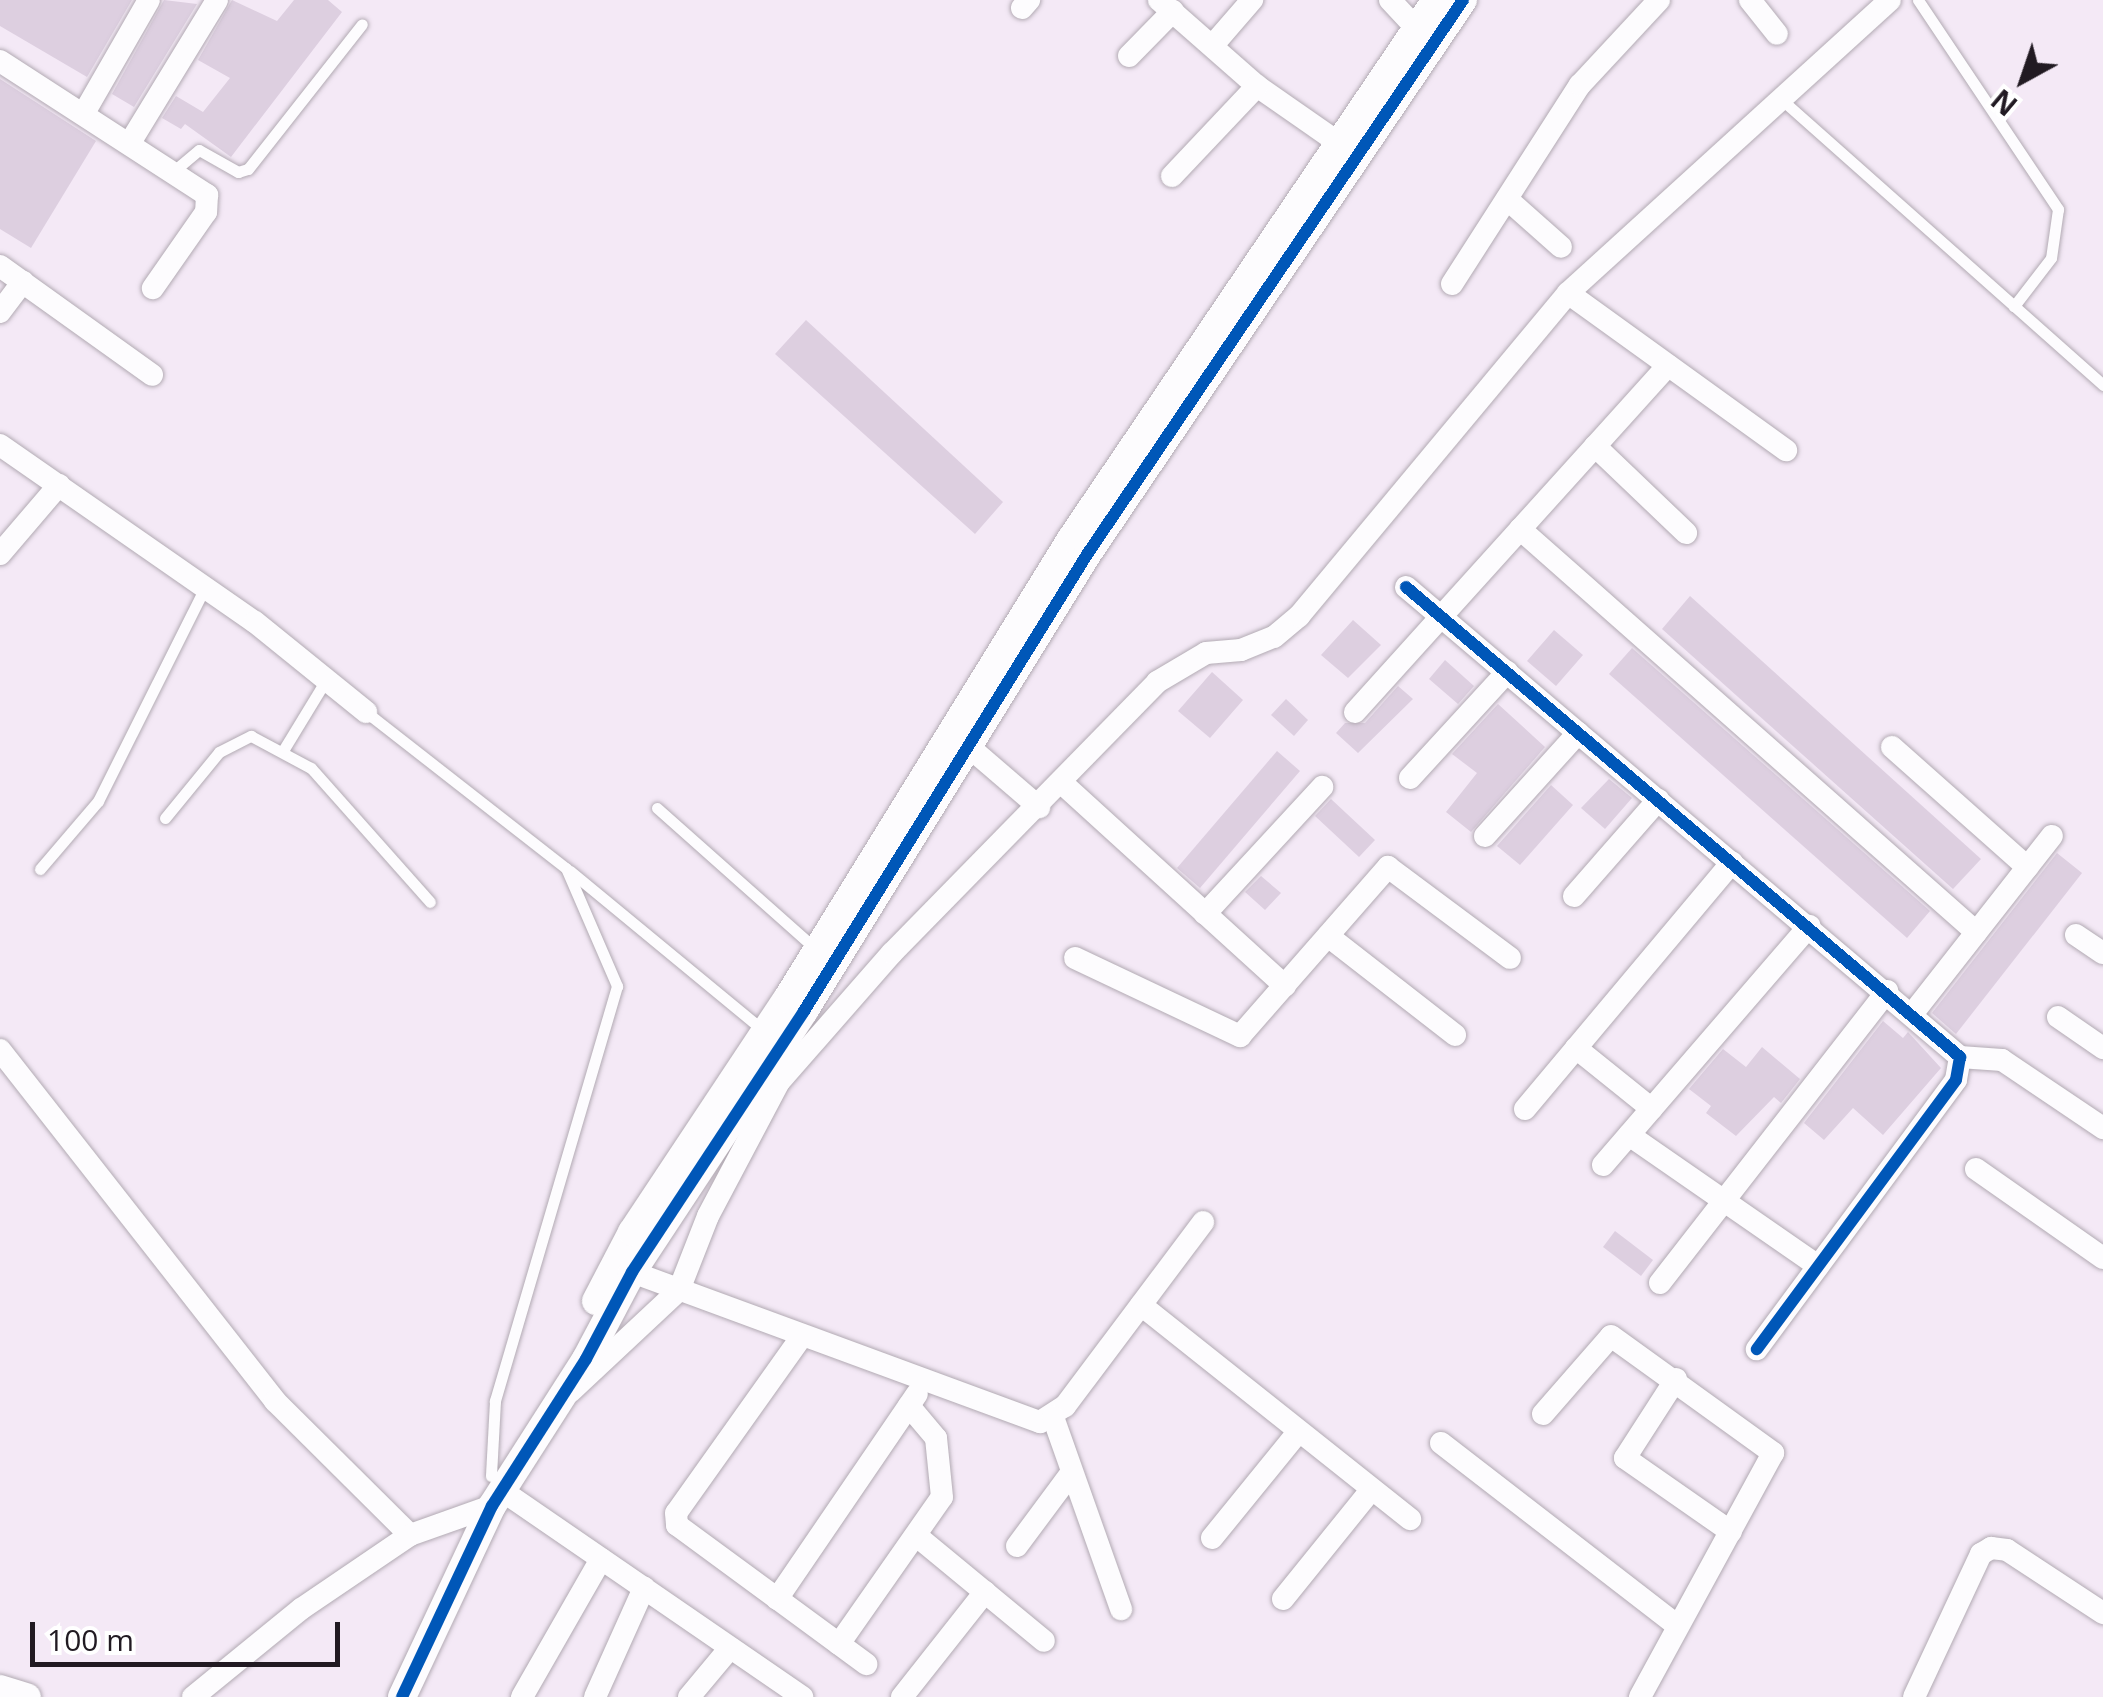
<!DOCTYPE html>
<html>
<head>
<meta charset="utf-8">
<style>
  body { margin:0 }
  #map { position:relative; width:2103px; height:1697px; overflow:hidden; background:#f4e9f6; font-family:"Open Sans",sans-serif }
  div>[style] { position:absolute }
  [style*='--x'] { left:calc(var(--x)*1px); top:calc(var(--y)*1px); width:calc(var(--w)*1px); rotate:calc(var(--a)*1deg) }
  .building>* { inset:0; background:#ddcfe0 }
  .roads { filter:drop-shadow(0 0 2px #b2aab3) drop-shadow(0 0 2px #b2aab3) }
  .service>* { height:11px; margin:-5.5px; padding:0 5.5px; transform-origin:5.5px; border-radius:5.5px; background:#fdfcfe }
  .minor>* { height:22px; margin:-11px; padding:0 11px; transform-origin:11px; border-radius:11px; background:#fdfcfe }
  .tertiary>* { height:28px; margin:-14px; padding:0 14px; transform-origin:14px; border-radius:14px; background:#fdfcfe }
  .cycleway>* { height:12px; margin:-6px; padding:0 6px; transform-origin:6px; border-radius:6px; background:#0057b8 }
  span { translate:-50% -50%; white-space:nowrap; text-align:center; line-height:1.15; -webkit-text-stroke:10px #fff; paint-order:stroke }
  .north { position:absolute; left:1973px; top:30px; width:100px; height:100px; -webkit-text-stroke:8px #fff; paint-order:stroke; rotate:220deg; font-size:28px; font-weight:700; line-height:40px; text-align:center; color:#211a22 }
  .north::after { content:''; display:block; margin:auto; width:35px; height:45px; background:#211a22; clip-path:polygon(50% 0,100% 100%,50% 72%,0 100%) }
  .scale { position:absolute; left:30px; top:1622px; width:310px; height:45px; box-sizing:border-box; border:5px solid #211a22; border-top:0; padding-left:12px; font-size:30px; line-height:35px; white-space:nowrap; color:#211a22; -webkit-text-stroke:8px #fff; paint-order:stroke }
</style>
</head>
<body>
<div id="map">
  <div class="building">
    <div style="clip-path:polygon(0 0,132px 0,87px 77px,0 26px)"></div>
    <div style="clip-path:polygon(164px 0,197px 4px,134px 107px,112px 94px)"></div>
    <div style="clip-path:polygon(232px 0,277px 21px,294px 0,328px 0,342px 12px,231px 157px,185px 124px,181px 129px,162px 118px,176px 96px,203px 112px,230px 78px,198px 60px)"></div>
    <div style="clip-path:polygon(0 79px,96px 141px,31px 248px,0 229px)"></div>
    <div style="clip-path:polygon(806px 320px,1003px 502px,975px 534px,775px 354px)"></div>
    <div style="clip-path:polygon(1690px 596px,1981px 859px,1953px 889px,1662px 629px)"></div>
    <div style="clip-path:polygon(1353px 620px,1381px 645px,1348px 678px,1321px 655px)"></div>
    <div style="clip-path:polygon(1554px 630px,1583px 655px,1556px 686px,1527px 661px)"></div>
    <div style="clip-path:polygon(1632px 648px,1930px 911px,1907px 938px,1609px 674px)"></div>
    <div style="clip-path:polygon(1445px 660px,1474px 686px,1458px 704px,1429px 679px)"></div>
    <div style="clip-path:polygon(1212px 672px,1243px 700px,1210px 738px,1178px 711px)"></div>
    <div style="clip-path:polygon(1398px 686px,1413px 699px,1358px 753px,1336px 733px,1345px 723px,1365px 723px)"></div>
    <div style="clip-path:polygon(1286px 699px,1308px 720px,1294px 736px,1271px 715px)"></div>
    <div style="clip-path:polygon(1498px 704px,1545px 747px,1471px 832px,1446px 812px,1477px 773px,1452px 754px)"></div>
    <div style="clip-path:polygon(1277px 751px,1300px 771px,1200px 888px,1177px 868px)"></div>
    <div style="clip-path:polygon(1609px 779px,1632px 798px,1605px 829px,1581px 808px)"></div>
    <div style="clip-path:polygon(1551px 785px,1573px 805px,1520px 865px,1497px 846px)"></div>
    <div style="clip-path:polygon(1331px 799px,1375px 840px,1359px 857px,1315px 816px)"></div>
    <div style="clip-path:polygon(2057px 853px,2082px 873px,1956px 1034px,1932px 1013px)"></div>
    <div style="clip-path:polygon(1261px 876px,1281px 893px,1265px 910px,1245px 892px)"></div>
    <div style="clip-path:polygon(1883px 1021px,1903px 1038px,1908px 1032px,1941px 1068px,1883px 1135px,1853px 1108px,1824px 1140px,1804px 1123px)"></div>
    <div style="clip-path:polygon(1762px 1047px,1800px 1079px,1781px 1103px,1774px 1097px,1736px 1136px,1706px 1113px,1711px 1106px,1689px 1089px,1723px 1049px,1746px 1067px)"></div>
    <div style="clip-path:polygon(1615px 1231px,1653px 1260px,1641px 1276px,1603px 1247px)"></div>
  </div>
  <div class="roads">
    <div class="service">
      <div style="--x:1918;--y:0;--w:252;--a:56.2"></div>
      <div style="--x:2058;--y:209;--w:49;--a:98.1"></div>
      <div style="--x:2051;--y:258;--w:61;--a:127.6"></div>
      <div style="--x:1781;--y:99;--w:431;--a:41.6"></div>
      <div style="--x:175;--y:170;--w:31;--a:-40"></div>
      <div style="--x:199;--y:150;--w:45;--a:29.4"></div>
      <div style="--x:238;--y:172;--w:10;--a:-17"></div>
      <div style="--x:248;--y:169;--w:184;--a:-51.8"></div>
      <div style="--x:366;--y:712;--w:254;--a:38"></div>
      <div style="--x:566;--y:868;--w:129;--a:66.6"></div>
      <div style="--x:617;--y:986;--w:433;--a:106.4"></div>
      <div style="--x:495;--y:1401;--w:75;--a:93.1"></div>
      <div style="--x:284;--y:749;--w:81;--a:-58.7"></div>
      <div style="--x:657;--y:808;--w:214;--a:41.6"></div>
      <div style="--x:165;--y:818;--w:85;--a:-50.7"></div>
      <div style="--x:219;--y:752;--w:36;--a:-27"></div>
      <div style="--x:251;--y:736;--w:68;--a:28.1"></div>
      <div style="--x:311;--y:768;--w:179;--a:48.4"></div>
      <div style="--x:40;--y:869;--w:89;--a:-49.5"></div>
      <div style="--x:98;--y:801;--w:239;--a:-63.4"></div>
      <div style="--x:570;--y:871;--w:251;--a:39.5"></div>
    </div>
    <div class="minor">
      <div style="--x:1159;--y:0;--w:130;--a:41.3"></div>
      <div style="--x:1257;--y:86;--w:101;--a:34.9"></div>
      <div style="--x:1390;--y:0;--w:38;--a:47"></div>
      <div style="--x:1750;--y:0;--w:43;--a:51.5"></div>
      <div style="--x:1022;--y:8;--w:11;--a:-49"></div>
      <div style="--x:1213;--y:45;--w:60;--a:-49.1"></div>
      <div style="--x:1129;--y:56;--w:63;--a:-45.6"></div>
      <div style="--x:0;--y:61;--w:247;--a:32.9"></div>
      <div style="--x:207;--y:195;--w:17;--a:93"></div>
      <div style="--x:206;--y:212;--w:93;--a:124.9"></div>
      <div style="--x:84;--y:113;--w:130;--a:-60.1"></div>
      <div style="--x:131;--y:141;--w:165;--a:-58.6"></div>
      <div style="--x:1172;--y:176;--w:124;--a:-46.6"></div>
      <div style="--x:1507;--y:199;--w:72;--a:41.6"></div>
      <div style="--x:0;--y:266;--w:187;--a:35.6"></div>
      <div style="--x:1452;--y:284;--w:237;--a:-57.3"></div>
      <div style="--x:1580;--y:85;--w:116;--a:-47.1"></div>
      <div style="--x:1568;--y:293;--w:269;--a:35.8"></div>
      <div style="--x:0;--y:312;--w:38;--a:-53"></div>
      <div style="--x:0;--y:445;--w:310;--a:34.8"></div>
      <div style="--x:255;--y:622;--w:143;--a:39"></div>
      <div style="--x:1595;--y:446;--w:126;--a:43.7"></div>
      <div style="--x:1520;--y:529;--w:609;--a:41.47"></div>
      <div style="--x:0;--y:554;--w:91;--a:-49.5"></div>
      <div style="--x:1406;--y:587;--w:727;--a:40.31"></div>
      <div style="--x:1960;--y:1057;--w:23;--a:100"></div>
      <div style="--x:1956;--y:1080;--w:335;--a:126.5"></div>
      <div style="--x:1355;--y:712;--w:467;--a:-47.9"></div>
      <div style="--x:968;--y:746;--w:94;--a:40.7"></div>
      <div style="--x:1892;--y:747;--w:181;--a:41.6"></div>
      <div style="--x:1410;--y:778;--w:144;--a:-47.5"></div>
      <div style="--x:1063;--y:784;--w:300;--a:42.3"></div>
      <div style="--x:1485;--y:836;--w:139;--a:-47.9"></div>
      <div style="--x:1574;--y:896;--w:128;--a:-48.8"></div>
      <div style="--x:1205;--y:914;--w:173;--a:-47.3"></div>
      <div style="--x:2076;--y:935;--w:32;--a:34"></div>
      <div style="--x:1328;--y:936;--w:161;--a:37.9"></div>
      <div style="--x:1075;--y:958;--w:183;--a:25.3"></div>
      <div style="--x:1240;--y:1036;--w:225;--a:-48.8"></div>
      <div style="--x:1388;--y:867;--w:152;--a:36.7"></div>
      <div style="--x:1913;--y:1013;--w:225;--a:-51.9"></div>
      <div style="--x:2058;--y:1017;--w:55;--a:34.6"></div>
      <div style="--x:1576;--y:1048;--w:97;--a:38.8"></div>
      <div style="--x:0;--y:1050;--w:446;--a:51.9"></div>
      <div style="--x:275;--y:1401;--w:190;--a:44.8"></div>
      <div style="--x:1960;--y:1057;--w:42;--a:4.1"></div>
      <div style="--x:2002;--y:1060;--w:122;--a:34"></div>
      <div style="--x:1525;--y:1109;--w:322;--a:-50"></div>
      <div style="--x:1629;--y:1135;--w:230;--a:34.7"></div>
      <div style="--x:1603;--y:1165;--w:316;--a:-49.2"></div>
      <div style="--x:1976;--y:1169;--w:155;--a:35"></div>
      <div style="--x:632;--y:1272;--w:435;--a:20.2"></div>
      <div style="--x:1040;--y:1422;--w:30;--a:-33"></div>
      <div style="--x:1065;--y:1406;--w:230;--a:-53.1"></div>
      <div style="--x:1660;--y:1283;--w:370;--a:-52.1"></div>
      <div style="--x:1141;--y:1305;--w:344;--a:38.5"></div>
      <div style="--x:802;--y:1336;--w:217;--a:125.4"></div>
      <div style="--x:676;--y:1513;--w:12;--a:85"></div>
      <div style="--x:677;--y:1525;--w:235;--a:36.3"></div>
      <div style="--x:1676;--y:1379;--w:94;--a:122.8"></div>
      <div style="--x:1625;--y:1458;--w:129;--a:34.9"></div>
      <div style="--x:570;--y:1392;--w:149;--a:-43.1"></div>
      <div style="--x:679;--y:1290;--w:79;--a:-68.6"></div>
      <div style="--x:708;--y:1216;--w:152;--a:-62.1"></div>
      <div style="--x:779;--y:1082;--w:171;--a:-48.8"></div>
      <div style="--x:892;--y:953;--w:379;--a:-45.6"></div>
      <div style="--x:1157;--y:682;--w:57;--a:-30.6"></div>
      <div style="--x:1206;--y:653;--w:35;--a:-5"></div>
      <div style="--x:1241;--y:650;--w:35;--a:-22"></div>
      <div style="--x:1274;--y:637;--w:33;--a:-40"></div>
      <div style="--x:1299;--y:616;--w:420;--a:-50.2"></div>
      <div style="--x:1568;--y:293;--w:435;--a:-42.3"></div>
      <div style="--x:1543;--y:1414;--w:103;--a:-48.9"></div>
      <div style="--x:1611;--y:1336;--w:200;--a:35.8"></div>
      <div style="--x:1773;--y:1453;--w:278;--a:118.6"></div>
      <div style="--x:1053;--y:1417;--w:204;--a:70.5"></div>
      <div style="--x:1441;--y:1443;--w:296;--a:37.7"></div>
      <div style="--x:504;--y:1492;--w:362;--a:34.5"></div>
      <div style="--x:918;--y:1537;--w:163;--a:39.5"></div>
      <div style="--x:1212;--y:1538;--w:136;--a:-50.9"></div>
      <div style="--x:1017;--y:1546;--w:92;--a:-53.4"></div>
      <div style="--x:777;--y:1599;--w:248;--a:-55.7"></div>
      <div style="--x:1283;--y:1599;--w:140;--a:-51.1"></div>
      <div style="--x:839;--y:1644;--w:179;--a:-55"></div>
      <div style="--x:942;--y:1497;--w:59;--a:-95.8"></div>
      <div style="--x:936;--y:1438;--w:42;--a:-130.2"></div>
      <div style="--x:193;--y:1697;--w:139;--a:-39.2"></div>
      <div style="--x:301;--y:1609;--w:132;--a:-34.2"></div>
      <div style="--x:410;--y:1535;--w:87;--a:-19.5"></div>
      <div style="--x:522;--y:1697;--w:159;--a:-60.2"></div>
      <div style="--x:595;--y:1697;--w:120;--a:-65.8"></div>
      <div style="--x:689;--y:1697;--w:64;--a:-50.1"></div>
      <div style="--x:902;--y:1697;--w:134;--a:-51.7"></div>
      <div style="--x:1914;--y:1697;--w:158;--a:-64.9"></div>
      <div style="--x:1981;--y:1554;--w:12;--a:-31"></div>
      <div style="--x:1991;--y:1548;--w:16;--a:7"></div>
      <div style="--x:2007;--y:1550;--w:115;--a:33.3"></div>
    </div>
    <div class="tertiary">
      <div style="--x:596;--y:1301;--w:78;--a:-62.4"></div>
      <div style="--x:632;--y:1232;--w:280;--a:-56.4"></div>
      <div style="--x:787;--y:999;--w:541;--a:-58.31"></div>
      <div style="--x:1071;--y:539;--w:651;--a:-55.89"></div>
      <div style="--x:0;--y:1689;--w:28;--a:17"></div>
      <div style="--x:402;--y:1697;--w:211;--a:-64.8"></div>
      <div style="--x:492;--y:1506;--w:174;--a:-57.4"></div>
      <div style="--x:586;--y:1359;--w:98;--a:-62.1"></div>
      <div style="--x:632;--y:1272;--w:313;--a:-56.6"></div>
      <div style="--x:804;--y:1011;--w:539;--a:-58.2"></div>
      <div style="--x:1088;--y:553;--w:668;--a:-55.86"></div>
    </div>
  </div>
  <div class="cycleway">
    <div style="--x:1406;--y:587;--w:727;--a:40.31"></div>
    <div style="--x:1960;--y:1057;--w:23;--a:100"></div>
    <div style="--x:1956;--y:1080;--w:335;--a:126.5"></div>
    <div style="--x:402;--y:1697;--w:211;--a:-64.8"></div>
    <div style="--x:492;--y:1506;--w:174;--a:-57.4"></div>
    <div style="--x:586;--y:1359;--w:98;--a:-62.1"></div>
    <div style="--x:632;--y:1272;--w:313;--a:-56.6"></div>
    <div style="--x:804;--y:1011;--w:539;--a:-58.2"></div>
    <div style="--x:1088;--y:553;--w:668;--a:-55.86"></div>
  </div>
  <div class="north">N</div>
  <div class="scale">100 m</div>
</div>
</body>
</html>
